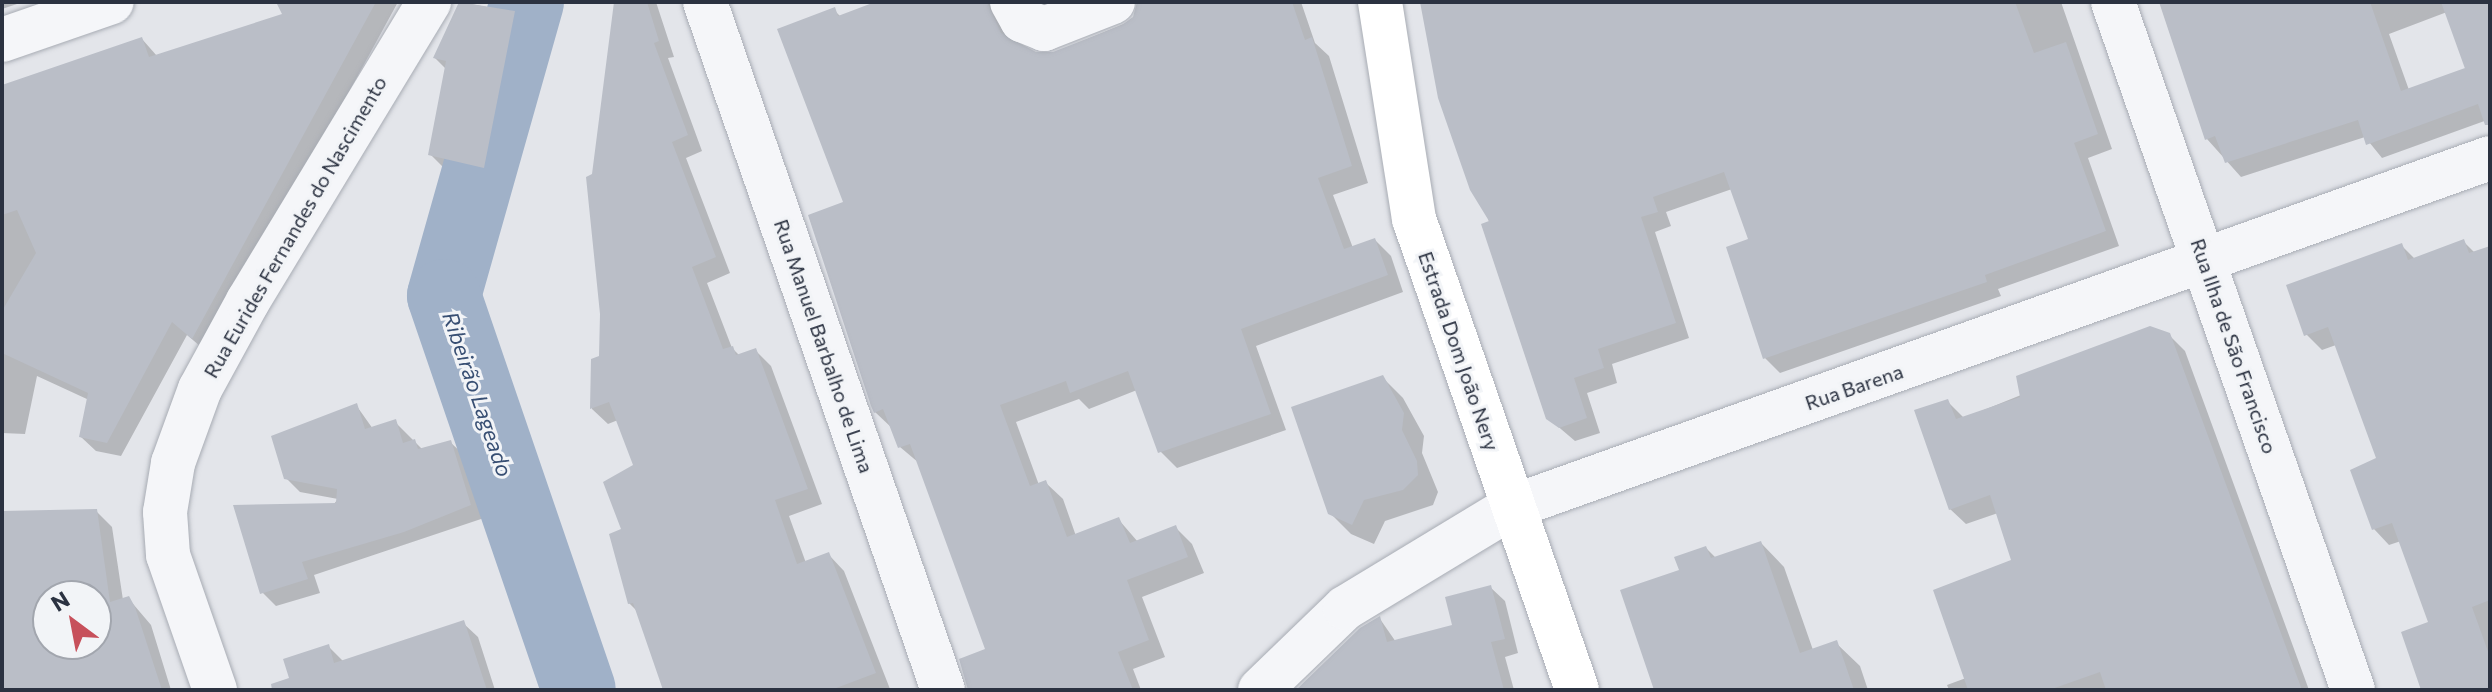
<!DOCTYPE html>
<html>
<head>
<meta charset="utf-8">
<style>
  body { margin:0 }
  #map { position:relative; width:2492px; height:692px; overflow:hidden; background:#e3e5ea; font-family:Commissioner,sans-serif }
  div>[style] { position:absolute }
  [style*='--x'] { left:calc(var(--x)*1px); top:calc(var(--y)*1px); width:calc(var(--w)*1px); rotate:calc(var(--a)*1deg) }
  .shadow>* { inset:0; background:#0003 }
  .river>* { height:74px; margin:-37px; padding:0 37px; transform-origin:37px; border-radius:37px; background:#a0b1c8 }
  .building>* { inset:0; background:#babec7 }
  .roads { filter:drop-shadow(0 0 2px #a8acb4) drop-shadow(0 0 2px #a8acb4) }
  .minor>* { height:44px; margin:-22px; padding:0 22px; transform-origin:22px; border-radius:22px; background:#f5f6f9 }
  .major>* { height:44px; margin:-22px; padding:0 22px; transform-origin:22px; border-radius:22px; background:#fff }
  span { translate:-50% -50%; white-space:nowrap; text-align:center; line-height:1.15; -webkit-text-stroke:6px #f2f4f7; paint-order:stroke }
  .street-label { font-size:20px; color:#2b3241 }
  .water-label { font-size:22px; color:#384f73; font-style:italic }
  .frame { position:absolute; inset:0; border:4px solid #2b3241; pointer-events:none }
  .north { position:absolute; left:32px; top:580px; width:80px; height:80px; box-sizing:border-box; background:#f2f4f7; border:2px solid #a2a6ae; border-radius:50%; rotate:328deg; font-size:22px; font-weight:700; line-height:32px; text-align:center; color:#2b3241 }
  .north::after { content:''; display:block; margin:auto; width:28px; height:36px; background:#c7505b; clip-path:polygon(50% 0,100% 100%,50% 72%,0 100%) }
</style>
</head>
<body>
<div id="map">
  <div class="shadow">
    <div style="clip-path:polygon(2px 2px,23px 2px,2px 9px)"></div>
    <div style="clip-path:polygon(279px 2px,398px 2px,207px 352px,187px 335px,121px 456px,96px 451px,81px 437px,89px 400px,37px 376px,25px 434px,2px 433px,2px 87px,142px 39px,157px 56px,284px 15px)"></div>
    <div style="clip-path:polygon(460px 2px,514px 12px,530px 28px,498px 182px,445px 169px,430px 154px,446px 69px,435px 58px)"></div>
    <div style="clip-path:polygon(617px 2px,656px 2px,674px 57px,668px 58px,702px 151px,686px 158px,730px 273px,707px 283px,732px 348px,740px 356px,755px 350px,771px 366px,822px 504px,789px 516px,806px 563px,829px 555px,844px 571px,890px 689px,665px 690px,638px 612px,629px 603px,623px 530px,635px 466px,618px 420px,608px 424px,592px 409px,593px 360px,601px 357px,602px 314px,594px 175px)"></div>
    <div style="clip-path:polygon(880px 2px,1013px 2px,1003px 20px,1012px 41px,1034px 54px,1052px 54px,1133px 20px,1139px 2px,1301px 2px,1315px 43px,1329px 56px,1368px 183px,1333px 195px,1353px 248px,1375px 240px,1391px 256px,1403px 292px,1256px 346px,1286px 430px,1177px 468px,1160px 451px,1137px 390px,1089px 409px,1079px 399px,1016px 422px,1039px 485px,1046px 483px,1063px 499px,1076px 536px,1119px 520px,1138px 542px,1176px 528px,1192px 544px,1204px 573px,1142px 597px,1165px 657px,1133px 669px,1141px 690px,971px 690px,987px 650px,919px 463px,900px 447px,893px 429px,875px 412px,845px 203px,834px 10px,841px 17px)"></div>
    <div style="clip-path:polygon(1423px 2px,2061px 2px,2112px 149px,2088px 158px,2119px 246px,1998px 289px,2001px 296px,1780px 373px,1765px 358px,1751px 240px,1732px 189px,1666px 212px,1671px 226px,1655px 232px,1689px 338px,1612px 364px,1617px 383px,1587px 393px,1600px 433px,1575px 441px,1548px 418px)"></div>
    <div style="clip-path:polygon(evenodd,2160px 2px,2490px 2px,2490px 119px,2382px 158px,2365px 137px,2241px 177px,2207px 139px,2160px 2px,2447px 12px,2468px 69px,2409px 90px,2389px 34px,2447px 12px)"></div>
    <div style="clip-path:polygon(2464px 242px,2475px 253px,2490px 252px,2490px 690px,2422px 690px,2430px 623px,2401px 541px,2389px 545px,2374px 529px,2378px 459px,2336px 345px,2322px 350px,2306px 334px,2402px 246px,2415px 259px)"></div>
    <div style="clip-path:polygon(2169px 335px,2185px 351px,2309px 690px,1949px 690px,1947px 685px,1966px 678px,2014px 562px,1998px 513px,1966px 524px,1950px 509px,1947px 401px,1964px 418px)"></div>
    <div style="clip-path:polygon(1382px 377px,1403px 398px,1424px 436px,1422px 453px,1438px 492px,1433px 505px,1385px 521px,1374px 544px,1351px 534px,1330px 513px)"></div>
    <div style="clip-path:polygon(356px 405px,373px 429px,395px 422px,423px 450px,450px 442px,464px 455px,484px 518px,314px 575px,320px 593px,276px 606px,262px 592px,338px 499px,300px 492px,286px 478px)"></div>
    <div style="clip-path:polygon(evenodd,96px 511px,112px 527px,123px 600px,128px 598px,151px 625px,171px 690px,2px 690px,2px 513px,96px 511px,48px 596px,96px 596px,96px 644px,48px 644px,48px 596px)"></div>
    <div style="clip-path:polygon(1761px 543px,1784px 567px,1813px 650px,1836px 643px,1860px 666px,1868px 690px,1656px 690px,1682px 571px,1706px 548px,1716px 558px)"></div>
    <div style="clip-path:polygon(1490px 587px,1505px 601px,1518px 653px,1505px 657px,1514px 690px,1297px 690px,1380px 619px,1396px 642px,1454px 626px)"></div>
    <div style="clip-path:polygon(463px 623px,478px 637px,495px 690px,295px 690px,329px 647px,343px 661px)"></div>
  </div>
  <div class="river">
    <div style="--x:527;--y:2;--w:305;--a:105.8"></div>
    <div style="--x:444;--y:296;--w:416;--a:71.1"></div>
  </div>
  <div class="building">
    <div style="clip-path:polygon(276px 2px,376px 2px,192px 339px,172px 322px,107px 443px,79px 437px,88px 393px,2px 353px,2px 311px,36px 253px,17px 210px,2px 215px,2px 85px,142px 37px,149px 57px,282px 14px)"></div>
    <div style="clip-path:polygon(459px 2px,515px 11px,484px 168px,428px 155px,446px 61px,433px 58px)"></div>
    <div style="clip-path:polygon(614px 2px,647px 2px,659px 41px,654px 43px,688px 135px,672px 142px,716px 257px,692px 267px,723px 349px,733px 346px,736px 355px,756px 348px,808px 489px,775px 500px,797px 564px,829px 552px,876px 673px,831px 690px,663px 690px,633px 603px,628px 604px,609px 534px,621px 529px,603px 482px,633px 465px,609px 402px,590px 409px,591px 359px,599px 356px,600px 314px,586px 177px,592px 174px)"></div>
    <div style="clip-path:polygon(875px 2px,987px 2px,1001px 33px,1036px 52px,1053px 52px,1122px 25px,1133px 17px,1137px 2px,1292px 2px,1305px 40px,1312px 37px,1352px 166px,1318px 178px,1344px 249px,1375px 238px,1388px 275px,1241px 329px,1271px 414px,1158px 453px,1128px 371px,1070px 393px,1066px 381px,1000px 405px,1030px 486px,1046px 480px,1067px 537px,1119px 517px,1130px 543px,1176px 525px,1188px 557px,1127px 580px,1149px 640px,1118px 652px,1133px 690px,968px 690px,959px 659px,985px 649px,910px 444px,898px 448px,883px 409px,874px 413px,871px 406px,808px 215px,843px 202px,777px 29px,835px 7px,838px 16px)"></div>
    <div style="clip-path:polygon(1420px 2px,2015px 2px,2034px 53px,2066px 42px,2098px 134px,2074px 143px,2106px 231px,1985px 275px,1987px 282px,1763px 359px,1726px 247px,1748px 239px,1724px 172px,1653px 197px,1658px 212px,1641px 217px,1676px 323px,1598px 349px,1604px 368px,1574px 378px,1587px 418px,1559px 428px,1546px 419px,1481px 224px,1489px 221px,1470px 190px,1438px 98px)"></div>
    <div style="clip-path:polygon(2159px 2px,2370px 2px,2401px 91px,2465px 68px,2468px 77px,2441px 2px,2490px 2px,2490px 125px,2485px 125px,2478px 104px,2366px 145px,2358px 120px,2225px 163px,2215px 136px,2205px 140px)"></div>
    <div style="clip-path:polygon(2464px 239px,2469px 253px,2490px 246px,2490px 600px,2472px 607px,2490px 657px,2490px 690px,2421px 690px,2401px 632px,2428px 622px,2392px 523px,2372px 530px,2350px 470px,2376px 458px,2328px 327px,2304px 336px,2286px 285px,2402px 243px,2408px 260px)"></div>
    <div style="clip-path:polygon(2150px 326px,2170px 333px,2302px 690px,2106px 690px,2100px 672px,2049px 690px,1968px 690px,1933px 590px,2011px 560px,1990px 495px,1949px 510px,1914px 410px,1948px 399px,1956px 419px,2020px 397px,2016px 376px)"></div>
    <div style="clip-path:polygon(1383px 375px,1404px 413px,1402px 430px,1417px 461px,1418px 475px,1403px 490px,1364px 500px,1352px 525px,1328px 514px,1291px 407px)"></div>
    <div style="clip-path:polygon(357px 403px,365px 429px,396px 419px,403px 443px,415px 439px,418px 449px,451px 440px,471px 505px,404px 532px,302px 562px,308px 579px,260px 594px,233px 505px,336px 503px,337px 489px,284px 479px,271px 436px)"></div>
    <div style="clip-path:polygon(evenodd,97px 509px,110px 602px,129px 596px,135px 607px,162px 690px,2px 690px,2px 511px,97px 509px,48px 596px,96px 596px,96px 644px,48px 644px,48px 596px)"></div>
    <div style="clip-path:polygon(1761px 541px,1800px 653px,1837px 640px,1854px 690px,1654px 690px,1620px 590px,1679px 570px,1674px 557px,1706px 546px,1711px 558px)"></div>
    <div style="clip-path:polygon(1491px 585px,1505px 639px,1491px 642px,1504px 690px,1296px 690px,1360px 628px,1380px 616px,1387px 642px,1452px 625px,1445px 597px)"></div>
    <div style="clip-path:polygon(464px 620px,487px 690px,272px 690px,271px 684px,289px 678px,283px 659px,329px 644px,334px 663px)"></div>
  </div>
  <div class="roads">
    <div class="minor">
      <div style="--x:705;--y:2;--w:728;--a:70.92"></div>
      <div style="--x:1012;--y:2;--w:21;--a:61"></div>
      <div style="--x:1022;--y:20;--w:24;--a:22"></div>
      <div style="--x:1044;--y:29;--w:74;--a:-21.4"></div>
      <div style="--x:2113;--y:2;--w:729;--a:70.77"></div>
      <div style="--x:2;--y:40;--w:116;--a:-19.1"></div>
      <div style="--x:215;--y:690;--w:143;--a:-109.2"></div>
      <div style="--x:168;--y:555;--w:43;--a:-94"></div>
      <div style="--x:165;--y:512;--w:50;--a:-80.7"></div>
      <div style="--x:173;--y:463;--w:79;--a:-70"></div>
      <div style="--x:200;--y:389;--w:100;--a:-61.4"></div>
      <div style="--x:248;--y:301;--w:350;--a:-58.8"></div>
      <div style="--x:1260;--y:690;--w:118;--a:-44"></div>
      <div style="--x:1345;--y:608;--w:195;--a:-31.2"></div>
      <div style="--x:1512;--y:507;--w:1038;--a:-19.64"></div>
    </div>
    <div class="major">
      <div style="--x:1380;--y:2;--w:220;--a:81.1"></div>
      <div style="--x:1414;--y:219;--w:498;--a:70.9"></div>
    </div>
  </div>
  <div class="street-label">
    <span style="left:295px;top:227px;rotate:-60deg">Rua Eurides Fernandes do Nascimento</span>
    <span style="left:824px;top:346px;rotate:71deg">Rua Manuel Barbalho de Lima</span>
    <span style="left:2234px;top:346px;rotate:71deg">Rua Ilha de São Francisco</span>
    <span style="left:1459px;top:351px;rotate:71deg">Estrada Dom João Nery</span>
    <span style="left:1854px;top:387px;rotate:-19deg">Rua Barena</span>
  </div>
  <div class="water-label">
    <span style="left:478px;top:394px;rotate:71deg">Ribeirão Lageado</span>
  </div>
  <div class="frame"></div>
  <div class="north">N</div>
</div>
</body>
</html>
